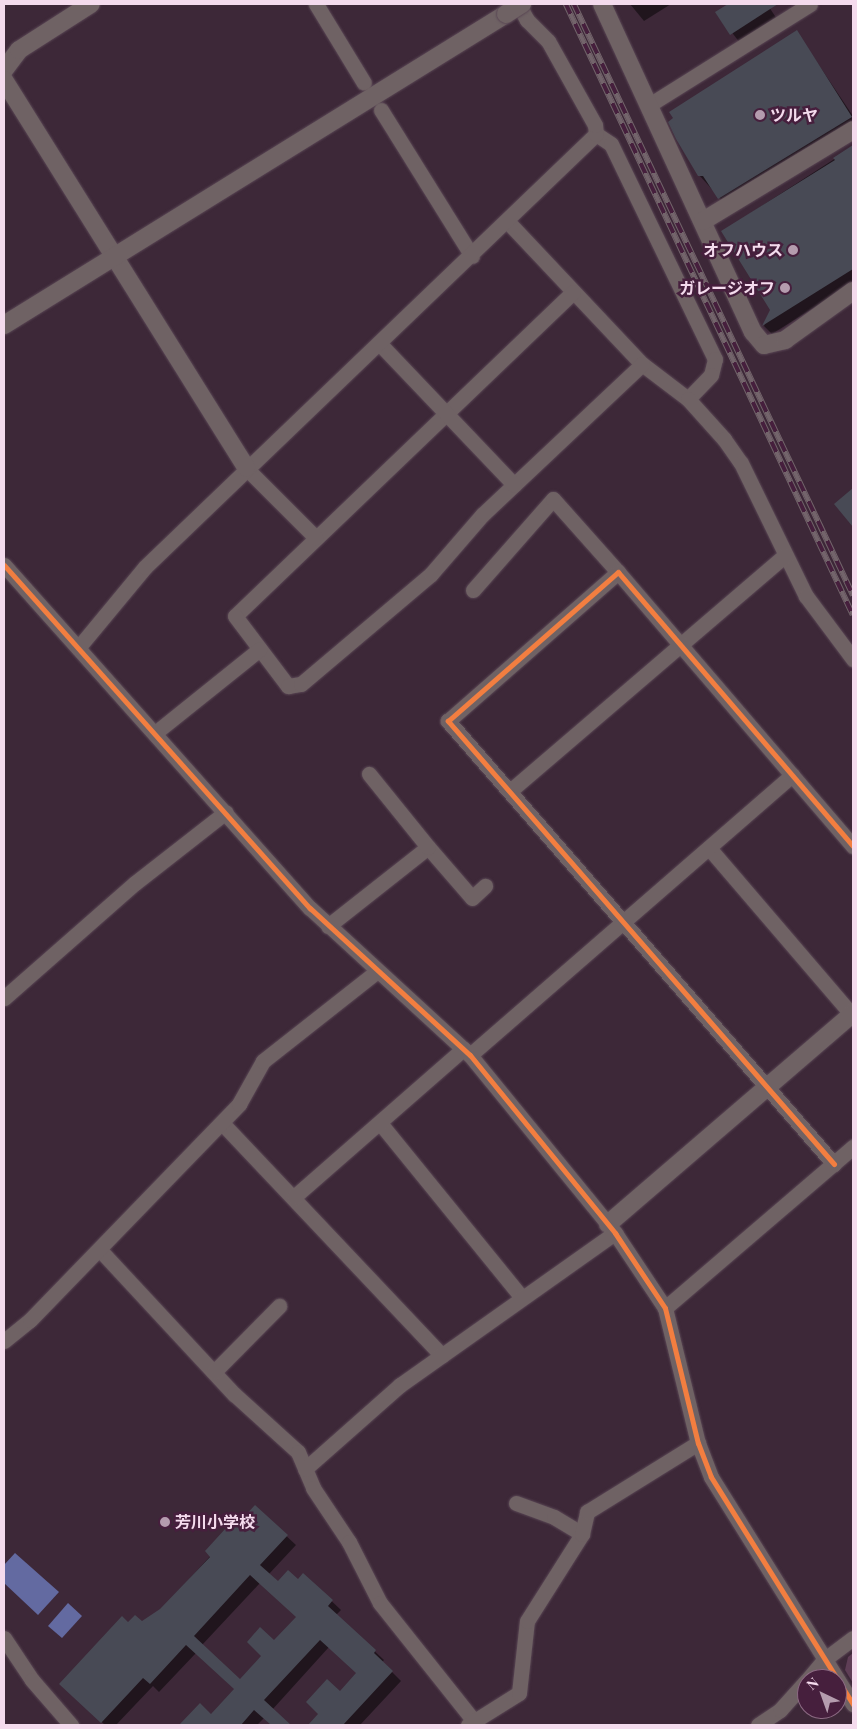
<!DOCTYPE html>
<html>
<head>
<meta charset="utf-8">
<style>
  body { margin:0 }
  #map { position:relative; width:857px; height:1729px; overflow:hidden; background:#3d2838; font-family:"Playfair Display","Noto Sans JP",serif }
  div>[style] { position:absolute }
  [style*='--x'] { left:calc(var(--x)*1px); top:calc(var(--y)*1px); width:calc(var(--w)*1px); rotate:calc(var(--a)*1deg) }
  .green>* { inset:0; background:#5f3e56 }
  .water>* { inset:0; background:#636aa1 }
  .shadow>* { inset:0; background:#0007 }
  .building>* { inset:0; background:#484a55 }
  .roads { filter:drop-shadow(0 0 1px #594654) drop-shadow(0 0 1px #594654) }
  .minor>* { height:15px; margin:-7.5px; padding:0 7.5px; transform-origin:7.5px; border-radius:7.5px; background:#6f6264 }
  .tertiary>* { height:18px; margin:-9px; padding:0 9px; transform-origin:9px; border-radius:9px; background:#6f6264 }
  .rail>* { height:5.5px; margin-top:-2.75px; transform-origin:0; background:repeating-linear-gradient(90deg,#461f3d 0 11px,#73646b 0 22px); box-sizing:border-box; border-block:1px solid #73646b }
  .bridges { filter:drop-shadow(0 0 1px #594654) drop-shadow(0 0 1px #594654) }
  .tertiary-bridge>* { height:18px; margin:-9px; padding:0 9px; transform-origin:9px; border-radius:9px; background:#6f6264 }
  .cycleway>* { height:5px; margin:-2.5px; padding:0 2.5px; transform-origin:2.5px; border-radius:2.5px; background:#f27e40 }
  .dots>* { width:14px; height:14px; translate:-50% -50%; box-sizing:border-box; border:2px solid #461f3d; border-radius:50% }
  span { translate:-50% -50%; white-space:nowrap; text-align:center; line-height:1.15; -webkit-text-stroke:5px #461f3d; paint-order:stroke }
  .poi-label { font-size:16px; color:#f4dbed; font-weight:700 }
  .left { translate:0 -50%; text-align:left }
  .right { translate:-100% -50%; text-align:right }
  .frame { position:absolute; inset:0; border:5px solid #f4dbed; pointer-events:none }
  .north { position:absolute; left:797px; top:1669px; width:50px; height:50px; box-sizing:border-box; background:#461f3d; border:1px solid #8c6a83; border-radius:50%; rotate:318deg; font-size:14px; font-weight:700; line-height:20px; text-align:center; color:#f4dbed }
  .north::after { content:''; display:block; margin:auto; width:18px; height:22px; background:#b49cae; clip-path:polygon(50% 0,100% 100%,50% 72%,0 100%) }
</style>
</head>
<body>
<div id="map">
  <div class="green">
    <div style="clip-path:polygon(853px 1653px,853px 1683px,845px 1670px,848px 1657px)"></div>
  </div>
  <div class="water">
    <div style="clip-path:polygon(15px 1553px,59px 1592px,38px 1615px,4px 1583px,4px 1565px)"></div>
    <div style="clip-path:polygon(68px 1603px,82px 1616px,62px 1638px,48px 1626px)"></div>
  </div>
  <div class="shadow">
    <div style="clip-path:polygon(630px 4px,671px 4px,644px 21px)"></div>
    <div style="clip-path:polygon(730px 4px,767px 4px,777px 19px,740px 43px,717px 13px)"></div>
    <div style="clip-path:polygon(796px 31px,853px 116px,853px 130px,728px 207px,699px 175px,675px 119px)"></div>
    <div style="clip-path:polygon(853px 147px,853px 283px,772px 334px,764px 326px,772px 310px,723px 231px)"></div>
    <div style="clip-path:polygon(evenodd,255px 1507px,296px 1545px,269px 1574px,278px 1582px,298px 1580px,303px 1574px,341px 1610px,336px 1615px,384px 1660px,382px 1662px,401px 1681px,360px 1725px,310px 1725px,358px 1673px,329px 1647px,272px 1710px,289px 1725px,272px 1725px,264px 1718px,257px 1725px,181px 1725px,200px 1705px,211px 1716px,235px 1689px,196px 1653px,159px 1692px,153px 1686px,116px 1725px,105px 1725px,70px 1693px,128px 1624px,142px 1623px,161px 1610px,255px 1507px,260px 1583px,297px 1617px,240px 1680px,202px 1645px,260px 1583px)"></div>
  </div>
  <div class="building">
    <div style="clip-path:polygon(728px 4px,778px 4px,730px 35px,715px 12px)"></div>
    <div style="clip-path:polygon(797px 30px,852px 117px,718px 199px,703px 176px,698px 176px,676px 139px,668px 122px,673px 118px,669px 112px)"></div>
    <div style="clip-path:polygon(853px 145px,853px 269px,762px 326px,770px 310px,721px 231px,835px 160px,833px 158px)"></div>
    <div style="clip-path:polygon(853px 488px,853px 527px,834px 504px)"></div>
    <div style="clip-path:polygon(evenodd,255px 1505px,288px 1535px,260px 1565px,278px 1581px,288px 1570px,298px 1579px,303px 1573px,333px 1600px,328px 1606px,376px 1650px,374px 1653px,393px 1671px,343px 1725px,308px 1725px,318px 1714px,306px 1702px,327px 1679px,340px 1691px,356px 1673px,320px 1640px,264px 1700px,291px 1725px,271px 1725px,254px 1710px,241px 1725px,179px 1725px,200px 1703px,211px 1714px,234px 1689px,186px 1645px,150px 1684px,143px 1678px,101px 1723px,59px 1684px,122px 1616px,128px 1622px,135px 1615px,142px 1621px,160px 1609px,210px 1557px,205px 1551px,236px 1517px,242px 1519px,255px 1505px,250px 1575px,296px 1617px,274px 1640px,260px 1627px,247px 1642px,261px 1656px,240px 1679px,194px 1636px,250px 1575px)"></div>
  </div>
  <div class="roads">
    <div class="minor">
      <div style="--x:316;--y:4;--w:92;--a:58.7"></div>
      <div style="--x:649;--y:105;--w:190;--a:-32.1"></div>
      <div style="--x:381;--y:110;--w:172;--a:58.1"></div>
      <div style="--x:596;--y:134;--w:18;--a:34"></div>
      <div style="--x:611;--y:144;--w:239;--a:64.2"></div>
      <div style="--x:715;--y:359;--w:16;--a:104"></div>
      <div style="--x:711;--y:375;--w:33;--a:134"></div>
      <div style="--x:508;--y:222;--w:195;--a:46.7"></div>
      <div style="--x:642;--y:364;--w:58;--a:37.3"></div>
      <div style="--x:688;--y:399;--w:54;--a:48"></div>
      <div style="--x:724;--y:439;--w:29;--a:55"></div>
      <div style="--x:741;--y:463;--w:148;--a:64"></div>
      <div style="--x:806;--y:596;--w:79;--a:53.3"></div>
      <div style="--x:573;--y:292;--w:468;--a:136.2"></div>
      <div style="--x:235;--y:616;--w:88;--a:52.9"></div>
      <div style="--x:288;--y:686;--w:13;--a:-9"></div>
      <div style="--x:301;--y:684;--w:170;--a:-40.2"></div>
      <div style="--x:431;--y:574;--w:78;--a:-49.2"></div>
      <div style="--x:482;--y:515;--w:220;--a:-43.3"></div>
      <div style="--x:379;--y:343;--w:196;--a:46.4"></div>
      <div style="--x:246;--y:468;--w:98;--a:45"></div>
      <div style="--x:4;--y:565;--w:460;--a:48.3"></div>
      <div style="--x:310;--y:908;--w:217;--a:42.6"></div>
      <div style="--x:470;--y:1055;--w:230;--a:50.8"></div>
      <div style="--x:615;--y:1233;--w:90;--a:56.3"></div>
      <div style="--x:665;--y:1308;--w:139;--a:76.3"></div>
      <div style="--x:698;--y:1443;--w:36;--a:69"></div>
      <div style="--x:711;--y:1477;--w:268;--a:58"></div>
      <div style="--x:473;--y:590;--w:121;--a:-48.7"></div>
      <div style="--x:553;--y:499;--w:98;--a:48.3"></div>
      <div style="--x:78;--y:648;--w:105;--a:-50.4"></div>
      <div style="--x:145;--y:567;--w:625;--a:-43.83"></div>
      <div style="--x:596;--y:134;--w:9;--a:-96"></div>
      <div style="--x:595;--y:125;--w:96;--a:-119.2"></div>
      <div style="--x:548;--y:41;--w:30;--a:-135"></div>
      <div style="--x:527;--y:20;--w:18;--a:-119"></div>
      <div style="--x:155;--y:733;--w:134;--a:-38.7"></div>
      <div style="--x:510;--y:791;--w:362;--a:-40.6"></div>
      <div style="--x:428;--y:847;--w:67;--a:49.2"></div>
      <div style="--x:472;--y:898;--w:18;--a:-43"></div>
      <div style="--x:709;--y:848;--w:220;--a:49.4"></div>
      <div style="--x:328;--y:926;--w:127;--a:-38.3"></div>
      <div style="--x:428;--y:847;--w:94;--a:-128.9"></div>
      <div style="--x:4;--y:998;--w:174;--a:-41.3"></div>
      <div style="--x:135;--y:883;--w:115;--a:-38"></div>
      <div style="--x:470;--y:1055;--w:427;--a:-41"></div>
      <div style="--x:222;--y:1123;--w:320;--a:46.6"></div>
      <div style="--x:380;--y:1123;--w:225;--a:50.9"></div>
      <div style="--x:834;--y:1164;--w:588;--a:-131.07"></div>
      <div style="--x:448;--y:721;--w:226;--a:-41.2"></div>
      <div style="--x:618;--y:572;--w:361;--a:49.4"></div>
      <div style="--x:294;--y:1197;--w:225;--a:-41.2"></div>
      <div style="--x:100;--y:1250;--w:197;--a:47.1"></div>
      <div style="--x:234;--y:1394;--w:86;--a:42.2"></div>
      <div style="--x:298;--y:1452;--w:39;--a:67"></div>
      <div style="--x:313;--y:1488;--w:65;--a:56.3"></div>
      <div style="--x:349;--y:1542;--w:68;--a:63.1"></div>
      <div style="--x:380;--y:1603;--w:151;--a:51.5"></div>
      <div style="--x:665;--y:1308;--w:248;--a:-40.6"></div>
      <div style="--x:4;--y:1341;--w:33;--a:-39"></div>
      <div style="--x:30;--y:1320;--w:301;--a:-45.9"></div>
      <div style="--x:239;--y:1104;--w:49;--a:-60.8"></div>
      <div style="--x:263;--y:1061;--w:144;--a:-38.2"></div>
      <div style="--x:214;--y:1372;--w:93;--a:-45.4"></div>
      <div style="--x:305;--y:1469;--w:127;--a:-41.5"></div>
      <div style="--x:400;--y:1385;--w:263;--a:-35.3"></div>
      <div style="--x:516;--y:1503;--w:40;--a:20.2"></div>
      <div style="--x:554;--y:1517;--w:33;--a:31"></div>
      <div style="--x:4;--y:1638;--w:50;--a:56.3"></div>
      <div style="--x:32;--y:1680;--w:60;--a:49.1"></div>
      <div style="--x:808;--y:1679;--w:26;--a:-50"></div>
      <div style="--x:825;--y:1659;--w:35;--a:-37"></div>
      <div style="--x:468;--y:1725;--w:60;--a:-32.1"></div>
      <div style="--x:519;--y:1693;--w:72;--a:-83.7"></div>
      <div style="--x:527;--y:1621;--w:103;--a:-57.7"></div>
      <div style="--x:582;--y:1534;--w:23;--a:-77"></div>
      <div style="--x:587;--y:1512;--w:131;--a:-31.9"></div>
      <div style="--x:758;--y:1725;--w:27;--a:-34"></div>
      <div style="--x:780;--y:1710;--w:40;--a:-48"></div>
    </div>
    <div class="tertiary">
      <div style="--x:602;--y:4;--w:361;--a:65.3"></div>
      <div style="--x:753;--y:332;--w:17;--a:50"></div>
      <div style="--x:764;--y:345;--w:22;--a:-13"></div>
      <div style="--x:785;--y:340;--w:84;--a:-35.8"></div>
      <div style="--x:4;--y:70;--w:25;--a:-53"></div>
      <div style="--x:19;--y:50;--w:85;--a:-32.6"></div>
      <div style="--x:4;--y:80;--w:457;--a:58"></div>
      <div style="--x:703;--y:221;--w:175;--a:-31.2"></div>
      <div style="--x:4;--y:325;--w:591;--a:-31.78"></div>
      <div style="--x:608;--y:1224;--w:323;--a:-40.7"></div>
    </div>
  </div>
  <div class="rail">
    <div style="--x:566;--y:4;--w:675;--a:64.84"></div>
    <div style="--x:574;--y:4;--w:654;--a:64.73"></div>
  </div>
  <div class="bridges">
    <div class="tertiary-bridge">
      <div style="--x:506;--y:14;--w:19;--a:-32"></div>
    </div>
  </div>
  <div class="cycleway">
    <div style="--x:4;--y:565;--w:460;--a:48.3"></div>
    <div style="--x:310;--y:908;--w:217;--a:42.6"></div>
    <div style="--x:470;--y:1055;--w:230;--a:50.8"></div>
    <div style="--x:615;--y:1233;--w:90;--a:56.3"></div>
    <div style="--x:665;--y:1308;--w:139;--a:76.3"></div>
    <div style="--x:698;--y:1443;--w:36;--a:69"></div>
    <div style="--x:711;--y:1477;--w:268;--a:58"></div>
    <div style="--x:834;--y:1164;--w:588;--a:-131.07"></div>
    <div style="--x:448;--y:721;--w:226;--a:-41.2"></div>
    <div style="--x:618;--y:572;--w:361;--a:49.4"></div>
  </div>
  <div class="dots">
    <div style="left:760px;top:115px;background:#b49cae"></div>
    <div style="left:793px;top:250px;background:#b49cae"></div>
    <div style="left:785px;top:288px;background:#b49cae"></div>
    <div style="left:165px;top:1522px;background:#b49cae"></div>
  </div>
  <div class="poi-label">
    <span class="left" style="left:770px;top:115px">ツルヤ</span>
    <span class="right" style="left:783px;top:250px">オフハウス</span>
    <span class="right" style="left:775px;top:288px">ガレージオフ</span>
    <span class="left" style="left:175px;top:1522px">芳川小学校</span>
  </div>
  <div class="frame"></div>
  <div class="north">N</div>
</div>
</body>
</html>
